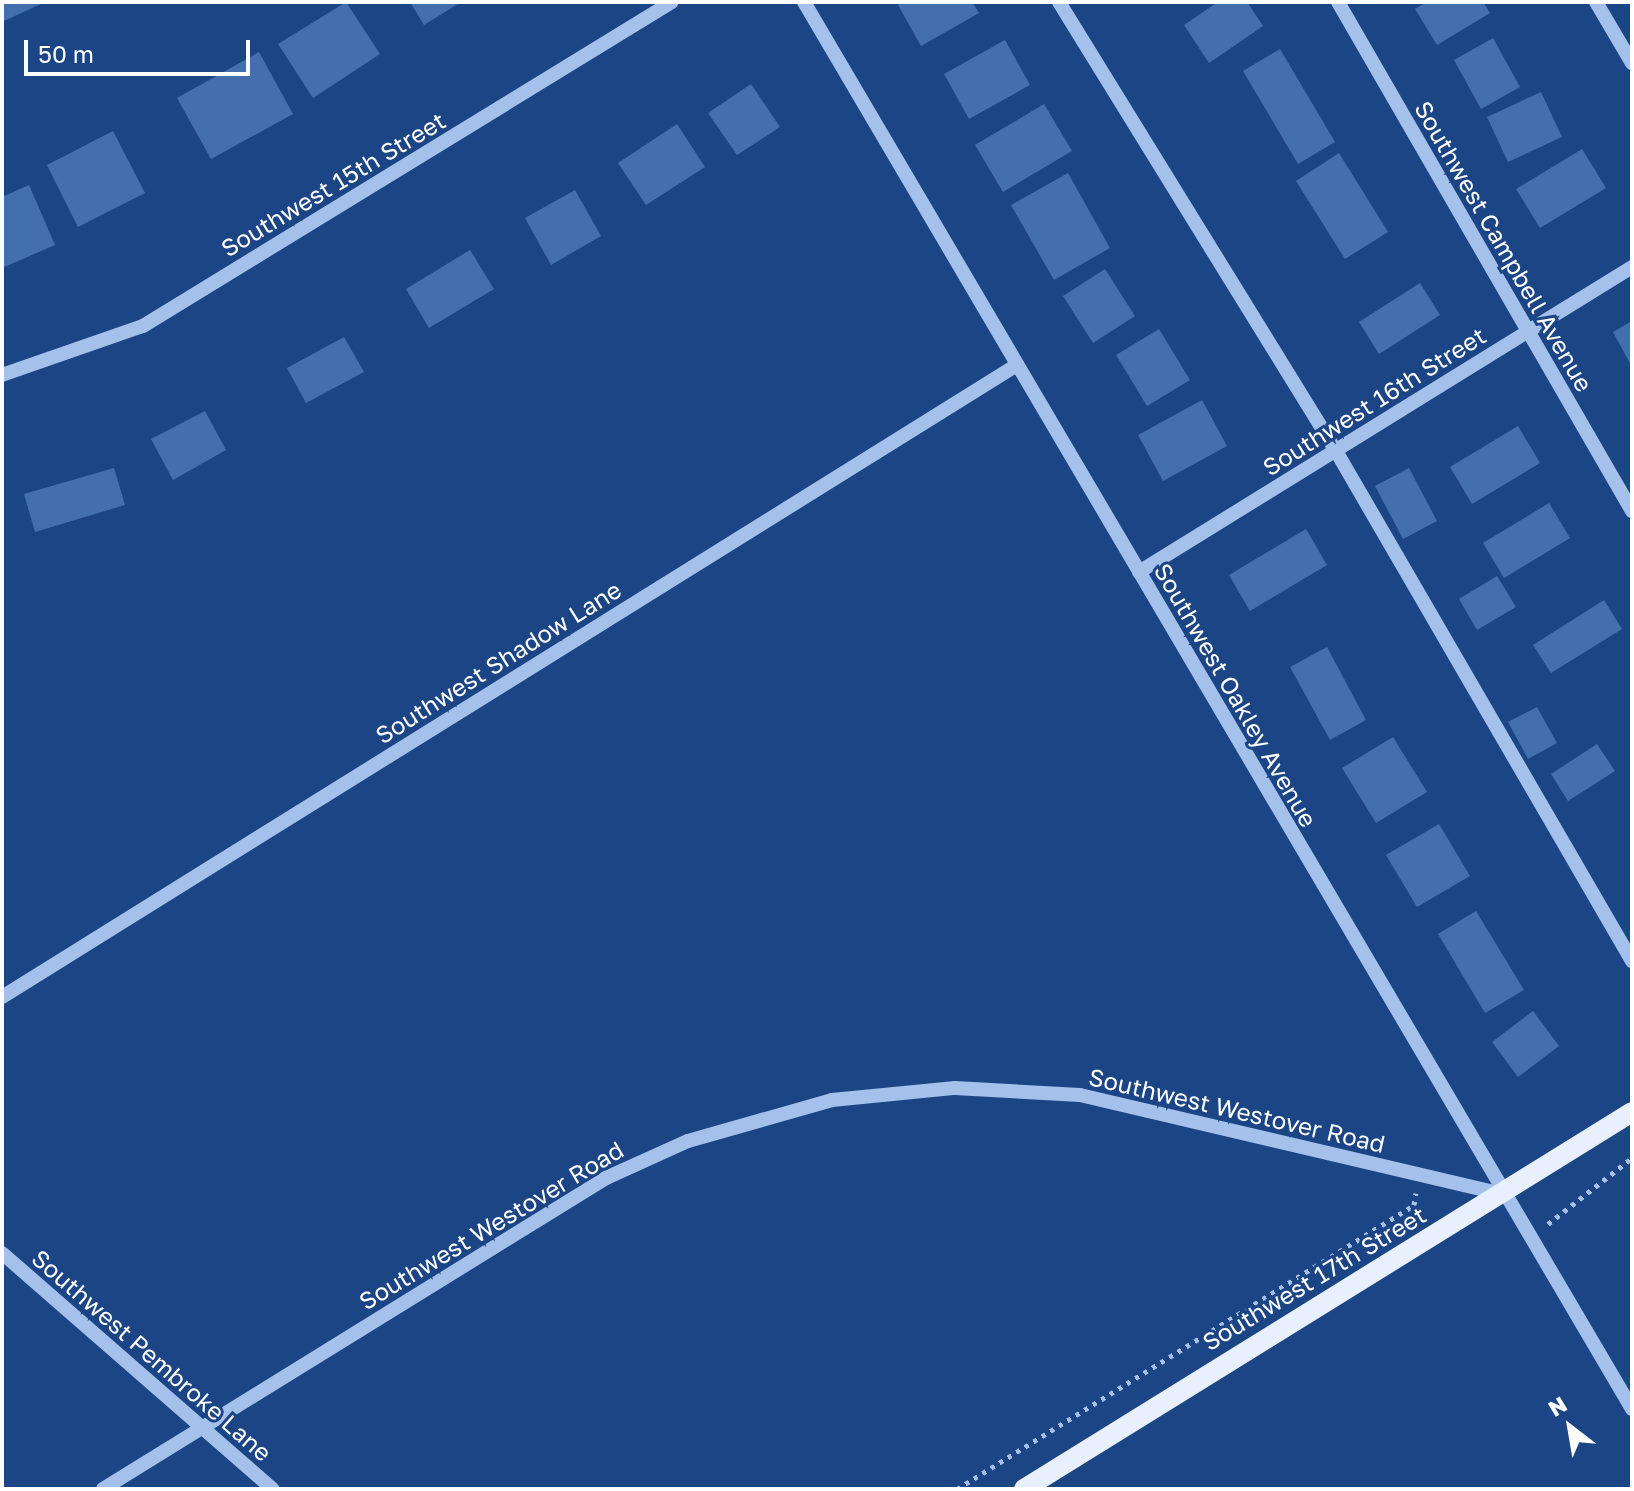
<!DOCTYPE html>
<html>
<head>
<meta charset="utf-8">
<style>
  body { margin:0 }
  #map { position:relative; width:1634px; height:1491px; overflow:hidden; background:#1c4586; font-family:"Golos Text",sans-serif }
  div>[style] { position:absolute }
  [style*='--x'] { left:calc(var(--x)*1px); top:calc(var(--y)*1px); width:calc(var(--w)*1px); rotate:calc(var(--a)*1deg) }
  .building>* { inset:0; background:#446fae }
  .path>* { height:5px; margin-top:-2.5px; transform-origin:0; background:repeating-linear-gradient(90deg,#a4c1eb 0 4px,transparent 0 10px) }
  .minor>* { height:14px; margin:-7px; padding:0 7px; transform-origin:7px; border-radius:7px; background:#a4c1eb }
  .major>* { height:20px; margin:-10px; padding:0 10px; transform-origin:10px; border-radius:10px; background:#e8f0fe }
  span { translate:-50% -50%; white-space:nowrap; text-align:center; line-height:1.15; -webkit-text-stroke:6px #1c4586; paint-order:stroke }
  .street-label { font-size:24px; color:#fff }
  .frame { position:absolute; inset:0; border:4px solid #fff; pointer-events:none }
  .north { position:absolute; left:1530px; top:1387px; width:80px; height:80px; -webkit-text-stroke:6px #1c4586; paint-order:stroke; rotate:329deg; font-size:22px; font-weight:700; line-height:32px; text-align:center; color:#fff }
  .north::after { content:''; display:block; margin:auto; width:28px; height:36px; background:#fff; clip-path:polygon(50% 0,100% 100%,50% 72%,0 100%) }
  .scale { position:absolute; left:24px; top:40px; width:226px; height:36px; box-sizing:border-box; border:4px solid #fff; border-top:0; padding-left:10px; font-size:24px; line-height:28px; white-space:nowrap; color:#fff; -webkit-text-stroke:6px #1c4586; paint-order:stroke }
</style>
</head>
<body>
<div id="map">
  <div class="building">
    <div style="clip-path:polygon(2px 2px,45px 2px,2px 22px)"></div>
    <div style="clip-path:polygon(346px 2px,380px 54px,313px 98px,278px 44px)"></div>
    <div style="clip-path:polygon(410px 2px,461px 2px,424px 25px)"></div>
    <div style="clip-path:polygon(903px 2px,972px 2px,979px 13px,921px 46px,898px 5px)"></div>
    <div style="clip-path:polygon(1218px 2px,1247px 2px,1263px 26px,1209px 63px,1184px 25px)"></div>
    <div style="clip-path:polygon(1427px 2px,1483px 2px,1490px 13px,1437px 45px,1415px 9px)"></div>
    <div style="clip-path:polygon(1493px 38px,1520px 87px,1481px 109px,1454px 60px)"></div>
    <div style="clip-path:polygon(1005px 40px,1030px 85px,969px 119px,944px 74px)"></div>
    <div style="clip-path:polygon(1280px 49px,1335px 142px,1298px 164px,1243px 71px)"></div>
    <div style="clip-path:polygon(259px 52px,293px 114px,211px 159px,177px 98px)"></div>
    <div style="clip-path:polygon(751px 84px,780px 127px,737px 155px,708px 113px)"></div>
    <div style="clip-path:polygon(1541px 92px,1562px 137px,1508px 162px,1487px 117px)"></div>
    <div style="clip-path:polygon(1044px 104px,1072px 151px,1003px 192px,975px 145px)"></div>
    <div style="clip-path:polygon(677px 124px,705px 167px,646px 205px,618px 163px)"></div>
    <div style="clip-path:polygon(113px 131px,145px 193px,78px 227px,47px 165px)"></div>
    <div style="clip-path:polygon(1582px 149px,1606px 188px,1540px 228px,1516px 189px)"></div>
    <div style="clip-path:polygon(1339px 153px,1388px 232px,1345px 259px,1296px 181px)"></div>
    <div style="clip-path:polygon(1068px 173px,1110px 248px,1054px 280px,1011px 205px)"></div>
    <div style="clip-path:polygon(29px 185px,55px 245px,2px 268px,2px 197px)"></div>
    <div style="clip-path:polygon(575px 190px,601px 236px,551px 265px,525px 218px)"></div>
    <div style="clip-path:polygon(470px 250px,494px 289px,429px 328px,406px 289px)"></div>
    <div style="clip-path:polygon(1105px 269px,1135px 316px,1093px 343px,1063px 296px)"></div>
    <div style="clip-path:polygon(1420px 283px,1440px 315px,1379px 354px,1359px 322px)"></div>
    <div style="clip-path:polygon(1632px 321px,1632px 367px,1613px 332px)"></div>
    <div style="clip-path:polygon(1159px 329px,1190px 380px,1147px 406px,1116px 355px)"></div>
    <div style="clip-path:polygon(344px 337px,364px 372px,306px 403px,287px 368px)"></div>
    <div style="clip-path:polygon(1202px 400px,1227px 446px,1163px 481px,1138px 435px)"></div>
    <div style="clip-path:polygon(205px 411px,226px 450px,173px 480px,151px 439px)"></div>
    <div style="clip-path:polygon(1518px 426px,1540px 463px,1472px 504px,1450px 467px)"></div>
    <div style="clip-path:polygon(114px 468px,125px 505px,35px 532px,24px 494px)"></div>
    <div style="clip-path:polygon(1409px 468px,1437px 521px,1403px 539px,1375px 486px)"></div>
    <div style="clip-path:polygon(1549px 503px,1570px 538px,1504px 578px,1483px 543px)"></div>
    <div style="clip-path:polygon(1306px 529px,1327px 565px,1250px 611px,1229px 575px)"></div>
    <div style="clip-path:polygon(1497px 576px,1516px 607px,1477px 630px,1459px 599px)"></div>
    <div style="clip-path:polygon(1604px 600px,1622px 629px,1551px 673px,1533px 645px)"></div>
    <div style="clip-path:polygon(1327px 647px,1366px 720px,1330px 740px,1290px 667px)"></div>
    <div style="clip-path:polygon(1537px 707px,1557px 743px,1528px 759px,1508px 722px)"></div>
    <div style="clip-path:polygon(1393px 737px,1427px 792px,1376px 823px,1342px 768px)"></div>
    <div style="clip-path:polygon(1597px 744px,1615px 771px,1568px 801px,1551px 774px)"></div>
    <div style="clip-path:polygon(1439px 824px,1470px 876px,1417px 907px,1386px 855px)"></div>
    <div style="clip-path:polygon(1476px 911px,1524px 990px,1485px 1013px,1438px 934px)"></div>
    <div style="clip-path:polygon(1533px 1011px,1559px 1046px,1518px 1077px,1492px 1042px)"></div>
  </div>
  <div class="path">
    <div style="--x:1548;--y:1224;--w:107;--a:-38.2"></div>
    <div style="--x:957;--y:1489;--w:538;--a:-31.86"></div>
    <div style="--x:1414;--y:1205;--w:12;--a:-81"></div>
  </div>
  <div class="minor">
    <div style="--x:804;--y:2;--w:1633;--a:59.52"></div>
    <div style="--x:1059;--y:2;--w:528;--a:58.33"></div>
    <div style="--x:1336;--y:451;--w:590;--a:59.87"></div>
    <div style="--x:1338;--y:2;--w:588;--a:59.99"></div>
    <div style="--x:1596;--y:2;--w:71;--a:59.5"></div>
    <div style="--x:2;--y:375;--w:149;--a:-19.2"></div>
    <div style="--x:143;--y:326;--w:620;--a:-31.49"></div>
    <div style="--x:1139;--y:572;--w:580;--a:-31.74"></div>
    <div style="--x:2;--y:997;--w:1196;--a:-31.91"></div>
    <div style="--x:2;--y:1253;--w:359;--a:41.1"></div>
    <div style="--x:103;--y:1489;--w:591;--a:-31.73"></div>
    <div style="--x:606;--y:1178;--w:90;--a:-24.3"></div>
    <div style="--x:688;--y:1141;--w:150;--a:-15.9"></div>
    <div style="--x:832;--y:1100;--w:124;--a:-5.6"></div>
    <div style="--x:955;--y:1088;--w:125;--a:3.2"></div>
    <div style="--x:1080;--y:1095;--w:432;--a:13.2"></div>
  </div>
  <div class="major">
    <div style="--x:1024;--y:1489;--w:715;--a:-31.8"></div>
  </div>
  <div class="street-label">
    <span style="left:333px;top:184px;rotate:-31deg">Southwest 15th Street</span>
    <span style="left:1504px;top:246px;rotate:60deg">Southwest Campbell Avenue</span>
    <span style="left:1374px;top:401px;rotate:-32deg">Southwest 16th Street</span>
    <span style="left:498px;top:662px;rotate:-32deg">Southwest Shadow Lane</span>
    <span style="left:1236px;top:695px;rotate:60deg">Southwest Oakley Avenue</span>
    <span style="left:1237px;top:1110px;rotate:13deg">Southwest Westover Road</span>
    <span style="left:491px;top:1225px;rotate:-31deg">Southwest Westover Road</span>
    <span style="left:1314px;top:1278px;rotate:-31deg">Southwest 17th Street</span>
    <span style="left:152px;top:1355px;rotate:41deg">Southwest Pembroke Lane</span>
  </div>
  <div class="frame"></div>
  <div class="north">N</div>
  <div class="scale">50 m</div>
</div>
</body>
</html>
